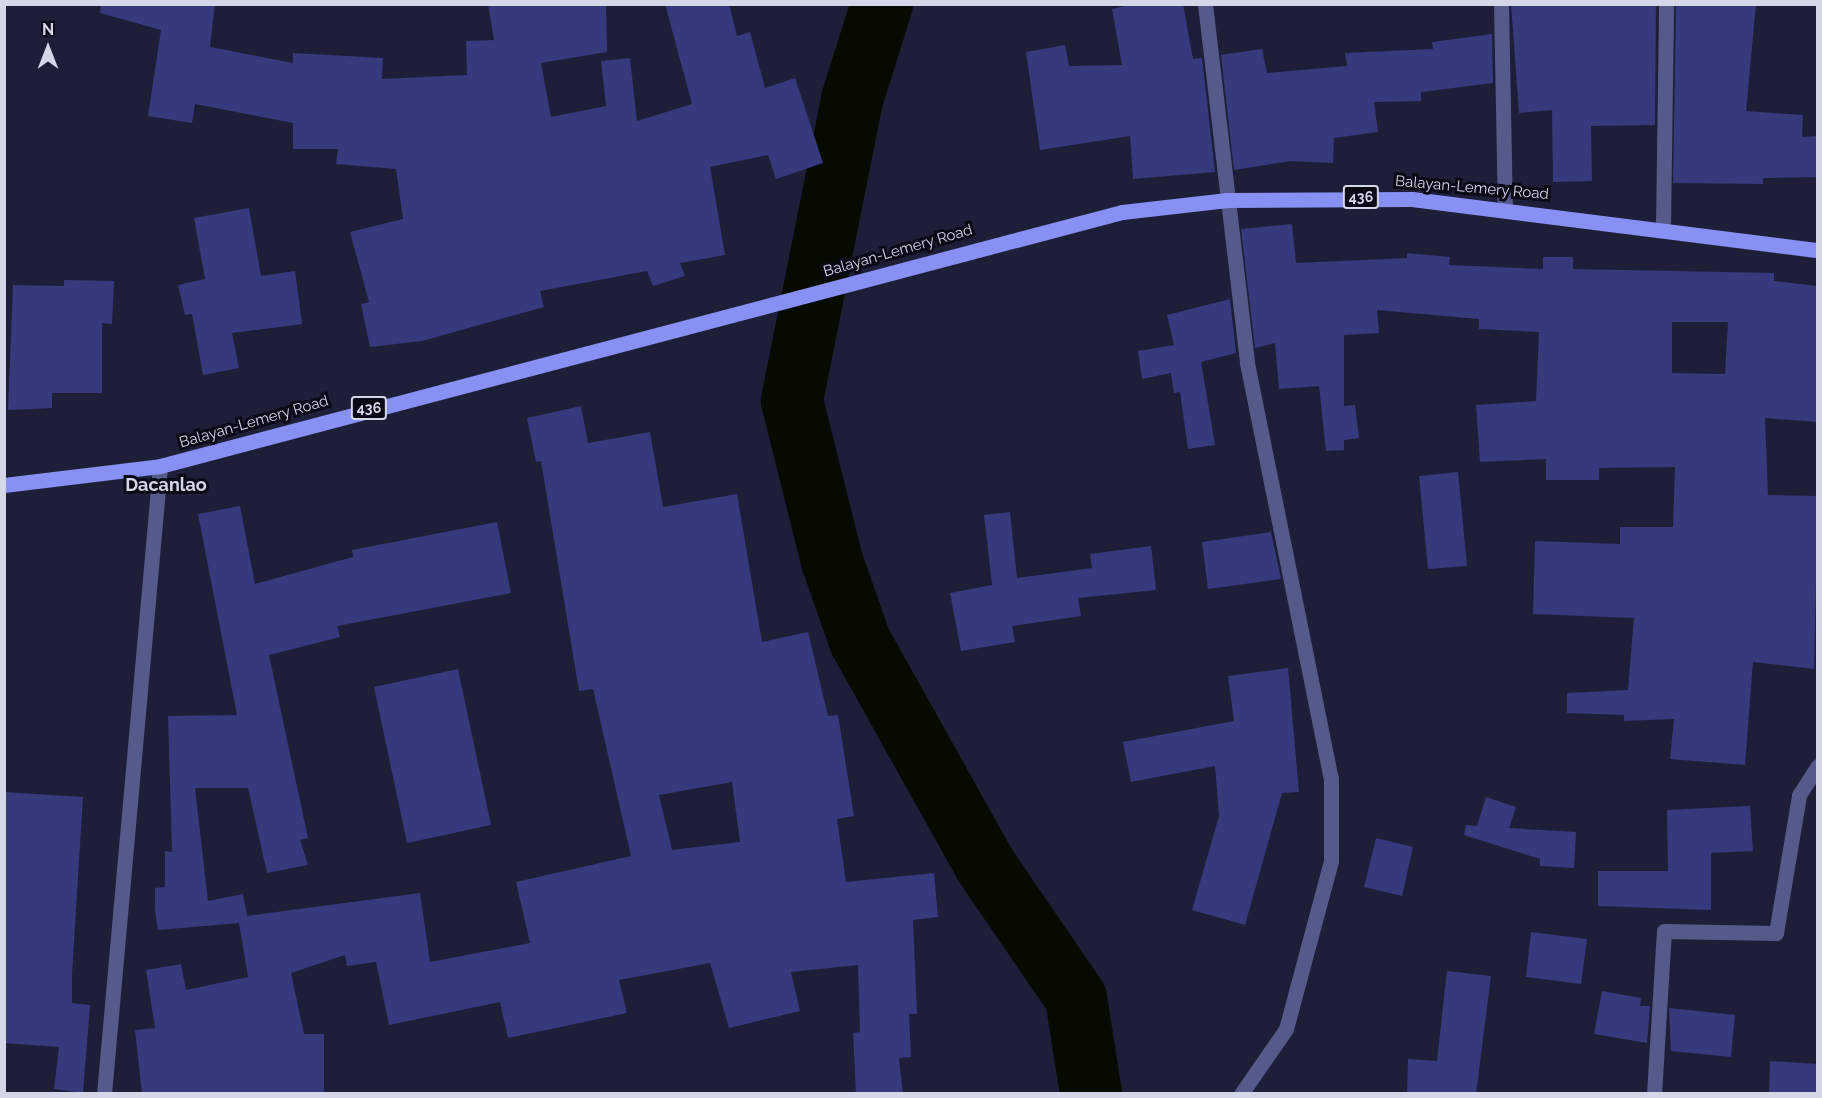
<!DOCTYPE html>
<html>
<head>
<meta charset="utf-8">
<style>
  body { margin:0 }
  #map { position:relative; width:1822px; height:1098px; overflow:hidden; background:#1d1f39; font-family:Raleway,sans-serif }
  div>[style] { position:absolute }
  [style*='--x'] { left:calc(var(--x)*1px); top:calc(var(--y)*1px); width:calc(var(--w)*1px); rotate:calc(var(--a)*1deg) }
  .river>* { height:62px; margin:-31px; padding:0 31px; transform-origin:31px; border-radius:31px; background:#060b00 }
  .building>* { inset:0; background:#36397b }
  .street>* { height:15px; margin:-7.5px; padding:0 7.5px; transform-origin:7.5px; border-radius:7.5px; background:#555a8a }
  .primary>* { height:15px; margin:-7.5px; padding:0 7.5px; transform-origin:7.5px; border-radius:7.5px; background:#8890f3 }
  span { translate:-50% -50%; white-space:nowrap; text-align:center; line-height:1.15; -webkit-text-stroke:6px #090a16; paint-order:stroke }
  .shield-label span { padding:2px 4px; background:#090a16; border:2px solid; border-radius:4px; -webkit-text-stroke-width:0 }
  .shield-label { font-size:14px; color:#d4d7e8; font-weight:700 }
  .street-label { font-size:15px; color:#d4d7e8 }
  .quarter-label { font-size:18px; color:#d4d7e8; font-weight:700 }
  .frame { position:absolute; inset:0; border:6px solid #d4d7e8; pointer-events:none }
  .north { position:absolute; left:18px; top:18px; width:60px; height:60px; -webkit-text-stroke:4px #090a16; paint-order:stroke; rotate:0deg; font-size:16px; font-weight:700; line-height:24px; text-align:center; color:#d4d7e8 }
  .north::after { content:''; display:block; margin:auto; width:21px; height:27px; background:#d4d7e8; clip-path:polygon(50% 0,100% 100%,50% 72%,0 100%) }
</style>
</head>
<body>
<div id="map">
  <div class="river">
    <div style="--x:882;--y:4;--w:101;--a:107.4"></div>
    <div style="--x:852;--y:100;--w:307;--a:101.3"></div>
    <div style="--x:792;--y:401;--w:165;--a:76"></div>
    <div style="--x:832;--y:561;--w:85;--a:70.7"></div>
    <div style="--x:860;--y:641;--w:257;--a:60.8"></div>
    <div style="--x:985;--y:865;--w:161;--a:55.6"></div>
    <div style="--x:1076;--y:998;--w:97;--a:81.1"></div>
  </div>
  <div class="building">
    <div style="clip-path:polygon(101px 4px,215px 4px,210px 47px,293px 63px,293px 53px,383px 58px,382px 79px,467px 75px,466px 41px,494px 40px,488px 4px,606px 4px,607px 52px,541px 63px,551px 117px,606px 106px,601px 61px,630px 58px,637px 121px,692px 104px,665px 4px,729px 4px,737px 36px,750px 32px,765px 88px,795px 78px,823px 163px,776px 179px,768px 155px,710px 167px,725px 255px,680px 263px,685px 276px,653px 286px,647px 271px,540px 291px,544px 307px,422px 341px,370px 347px,361px 304px,369px 302px,350px 232px,403px 219px,396px 169px,336px 164px,338px 149px,293px 149px,293px 123px,195px 104px,192px 123px,148px 116px,161px 30px,100px 13px)"></div>
    <div style="clip-path:polygon(1133px 4px,1183px 4px,1193px 59px,1202px 58px,1215px 172px,1133px 179px,1130px 136px,1040px 150px,1026px 52px,1065px 45px,1069px 66px,1122px 65px,1112px 9px)"></div>
    <div style="clip-path:polygon(1511px 4px,1656px 4px,1655px 125px,1591px 126px,1592px 181px,1553px 182px,1552px 110px,1519px 113px)"></div>
    <div style="clip-path:polygon(1676px 4px,1756px 4px,1746px 111px,1803px 115px,1802px 137px,1818px 136px,1818px 177px,1763px 178px,1763px 184px,1673px 183px)"></div>
    <div style="clip-path:polygon(1492px 34px,1493px 83px,1421px 92px,1421px 101px,1374px 102px,1378px 132px,1334px 138px,1333px 163px,1290px 161px,1234px 170px,1221px 55px,1262px 49px,1267px 73px,1347px 66px,1345px 53px,1433px 49px,1432px 42px)"></div>
    <div style="clip-path:polygon(249px 208px,261px 276px,295px 271px,302px 324px,232px 333px,239px 368px,203px 375px,192px 314px,185px 315px,178px 285px,205px 279px,194px 218px)"></div>
    <div style="clip-path:polygon(evenodd,1292px 224px,1296px 263px,1407px 258px,1407px 253px,1450px 257px,1449px 265px,1543px 269px,1543px 257px,1573px 257px,1573px 269px,1774px 273px,1774px 281px,1818px 286px,1818px 422px,1765px 418px,1768px 495px,1818px 496px,1814px 669px,1753px 662px,1745px 765px,1670px 759px,1674px 719px,1624px 721px,1624px 715px,1567px 713px,1567px 693px,1628px 690px,1634px 618px,1533px 614px,1535px 541px,1620px 544px,1620px 527px,1673px 527px,1675px 467px,1599px 468px,1599px 480px,1546px 480px,1546px 459px,1480px 462px,1476px 405px,1536px 401px,1539px 332px,1479px 329px,1479px 319px,1377px 310px,1379px 333px,1344px 335px,1344px 406px,1355px 405px,1359px 438px,1344px 440px,1344px 450px,1326px 451px,1319px 386px,1279px 389px,1275px 343px,1255px 348px,1241px 229px,1292px 224px,1672px 322px,1728px 322px,1725px 374px,1672px 373px,1672px 322px)"></div>
    <div style="clip-path:polygon(64px 280px,114px 281px,112px 324px,102px 323px,102px 393px,52px 393px,52px 408px,8px 410px,13px 285px,64px 286px)"></div>
    <div style="clip-path:polygon(1230px 299px,1236px 353px,1201px 362px,1215px 445px,1188px 449px,1180px 392px,1174px 393px,1171px 373px,1142px 379px,1138px 351px,1174px 345px,1167px 315px)"></div>
    <div style="clip-path:polygon(evenodd,581px 406px,588px 443px,650px 432px,663px 507px,737px 494px,762px 642px,808px 632px,828px 716px,838px 715px,854px 816px,837px 819px,846px 882px,934px 873px,938px 917px,913px 920px,917px 1014px,909px 1014px,911px 1057px,899px 1058px,903px 1094px,856px 1094px,853px 1033px,860px 1032px,858px 965px,791px 972px,800px 1011px,729px 1028px,710px 963px,619px 980px,627px 1013px,508px 1038px,500px 1002px,389px 1025px,376px 962px,347px 966px,345px 955px,291px 973px,304px 1034px,324px 1034px,324px 1094px,142px 1094px,135px 1030px,155px 1028px,146px 970px,181px 964px,186px 990px,248px 977px,239px 923px,158px 930px,155px 911px,155px 888px,165px 887px,165px 851px,172px 852px,168px 716px,237px 715px,198px 514px,240px 506px,255px 584px,353px 557px,352px 550px,497px 522px,511px 593px,337px 626px,340px 637px,269px 655px,308px 838px,300px 840px,308px 865px,267px 873px,248px 788px,195px 788px,208px 901px,243px 894px,247px 916px,420px 893px,430px 962px,530px 943px,516px 882px,631px 856px,593px 689px,579px 691px,541px 461px,536px 462px,527px 418px,581px 406px,732px 782px,740px 842px,672px 850px,659px 795px,732px 782px)"></div>
    <div style="clip-path:polygon(1458px 472px,1467px 566px,1428px 569px,1419px 476px)"></div>
    <div style="clip-path:polygon(1010px 512px,1017px 578px,1092px 568px,1090px 554px,1151px 546px,1156px 590px,1078px 598px,1081px 616px,1012px 626px,1015px 642px,961px 651px,950px 593px,992px 585px,984px 515px)"></div>
    <div style="clip-path:polygon(1271px 532px,1281px 579px,1208px 589px,1202px 542px)"></div>
    <div style="clip-path:polygon(1288px 668px,1299px 792px,1282px 793px,1245px 925px,1192px 910px,1219px 816px,1215px 766px,1131px 782px,1123px 742px,1234px 721px,1228px 676px)"></div>
    <div style="clip-path:polygon(458px 669px,491px 825px,407px 843px,374px 687px)"></div>
    <div style="clip-path:polygon(4px 792px,83px 797px,72px 974px,72px 1003px,90px 1005px,83px 1093px,54px 1089px,59px 1047px,4px 1043px)"></div>
    <div style="clip-path:polygon(1486px 797px,1516px 807px,1509px 828px,1576px 832px,1574px 868px,1540px 866px,1540px 859px,1464px 835px,1466px 825px,1477px 826px)"></div>
    <div style="clip-path:polygon(1750px 806px,1753px 851px,1711px 853px,1711px 910px,1598px 906px,1598px 871px,1668px 871px,1667px 810px)"></div>
    <div style="clip-path:polygon(1376px 838px,1413px 847px,1402px 896px,1364px 887px)"></div>
    <div style="clip-path:polygon(1531px 932px,1587px 939px,1581px 984px,1526px 977px)"></div>
    <div style="clip-path:polygon(1447px 971px,1491px 976px,1476px 1094px,1407px 1094px,1408px 1059px,1437px 1061px)"></div>
    <div style="clip-path:polygon(1602px 991px,1641px 998px,1640px 1006px,1650px 1006px,1647px 1043px,1594px 1034px)"></div>
    <div style="clip-path:polygon(1669px 1008px,1735px 1015px,1731px 1057px,1671px 1051px)"></div>
    <div style="clip-path:polygon(1770px 1061px,1818px 1064px,1818px 1094px,1769px 1094px)"></div>
  </div>
  <div class="street">
    <div style="--x:1205;--y:4;--w:361;--a:83.3"></div>
    <div style="--x:1247;--y:363;--w:423;--a:78.6"></div>
    <div style="--x:1331;--y:778;--w:83;--a:90"></div>
    <div style="--x:1331;--y:861;--w:174;--a:105"></div>
    <div style="--x:1286;--y:1029;--w:79;--a:124.7"></div>
    <div style="--x:1501;--y:4;--w:204;--a:88.9"></div>
    <div style="--x:1663;--y:227;--w:223;--a:-89.2"></div>
    <div style="--x:104;--y:1094;--w:630;--a:-84.9"></div>
    <div style="--x:1654;--y:1094;--w:163;--a:-86.5"></div>
    <div style="--x:1664;--y:931;--w:112;--a:1"></div>
    <div style="--x:1776;--y:933;--w:140;--a:-80.5"></div>
    <div style="--x:1799;--y:795;--w:35;--a:-57"></div>
  </div>
  <div class="primary">
    <div style="--x:4;--y:485;--w:157;--a:-6.9"></div>
    <div style="--x:160;--y:466;--w:995;--a:-14.79"></div>
    <div style="--x:1122;--y:212;--w:106;--a:-6.5"></div>
    <div style="--x:1227;--y:200;--w:185;--a:-0.3"></div>
    <div style="--x:1412;--y:199;--w:409;--a:7.2"></div>
  </div>
  <div class="shield-label">
    <span style="left:1361px;top:197px">436</span>
    <span style="left:369px;top:408px">436</span>
  </div>
  <div class="street-label">
    <span style="left:1472px;top:188px;rotate:5deg">Balayan-Lemery Road</span>
    <span style="left:898px;top:251px;rotate:-16deg">Balayan-Lemery Road</span>
    <span style="left:254px;top:422px;rotate:-16deg">Balayan-Lemery Road</span>
  </div>
  <div class="quarter-label">
    <span style="left:166px;top:485px">Dacanlao</span>
  </div>
  <div class="frame"></div>
  <div class="north">N</div>
</div>
</body>
</html>
